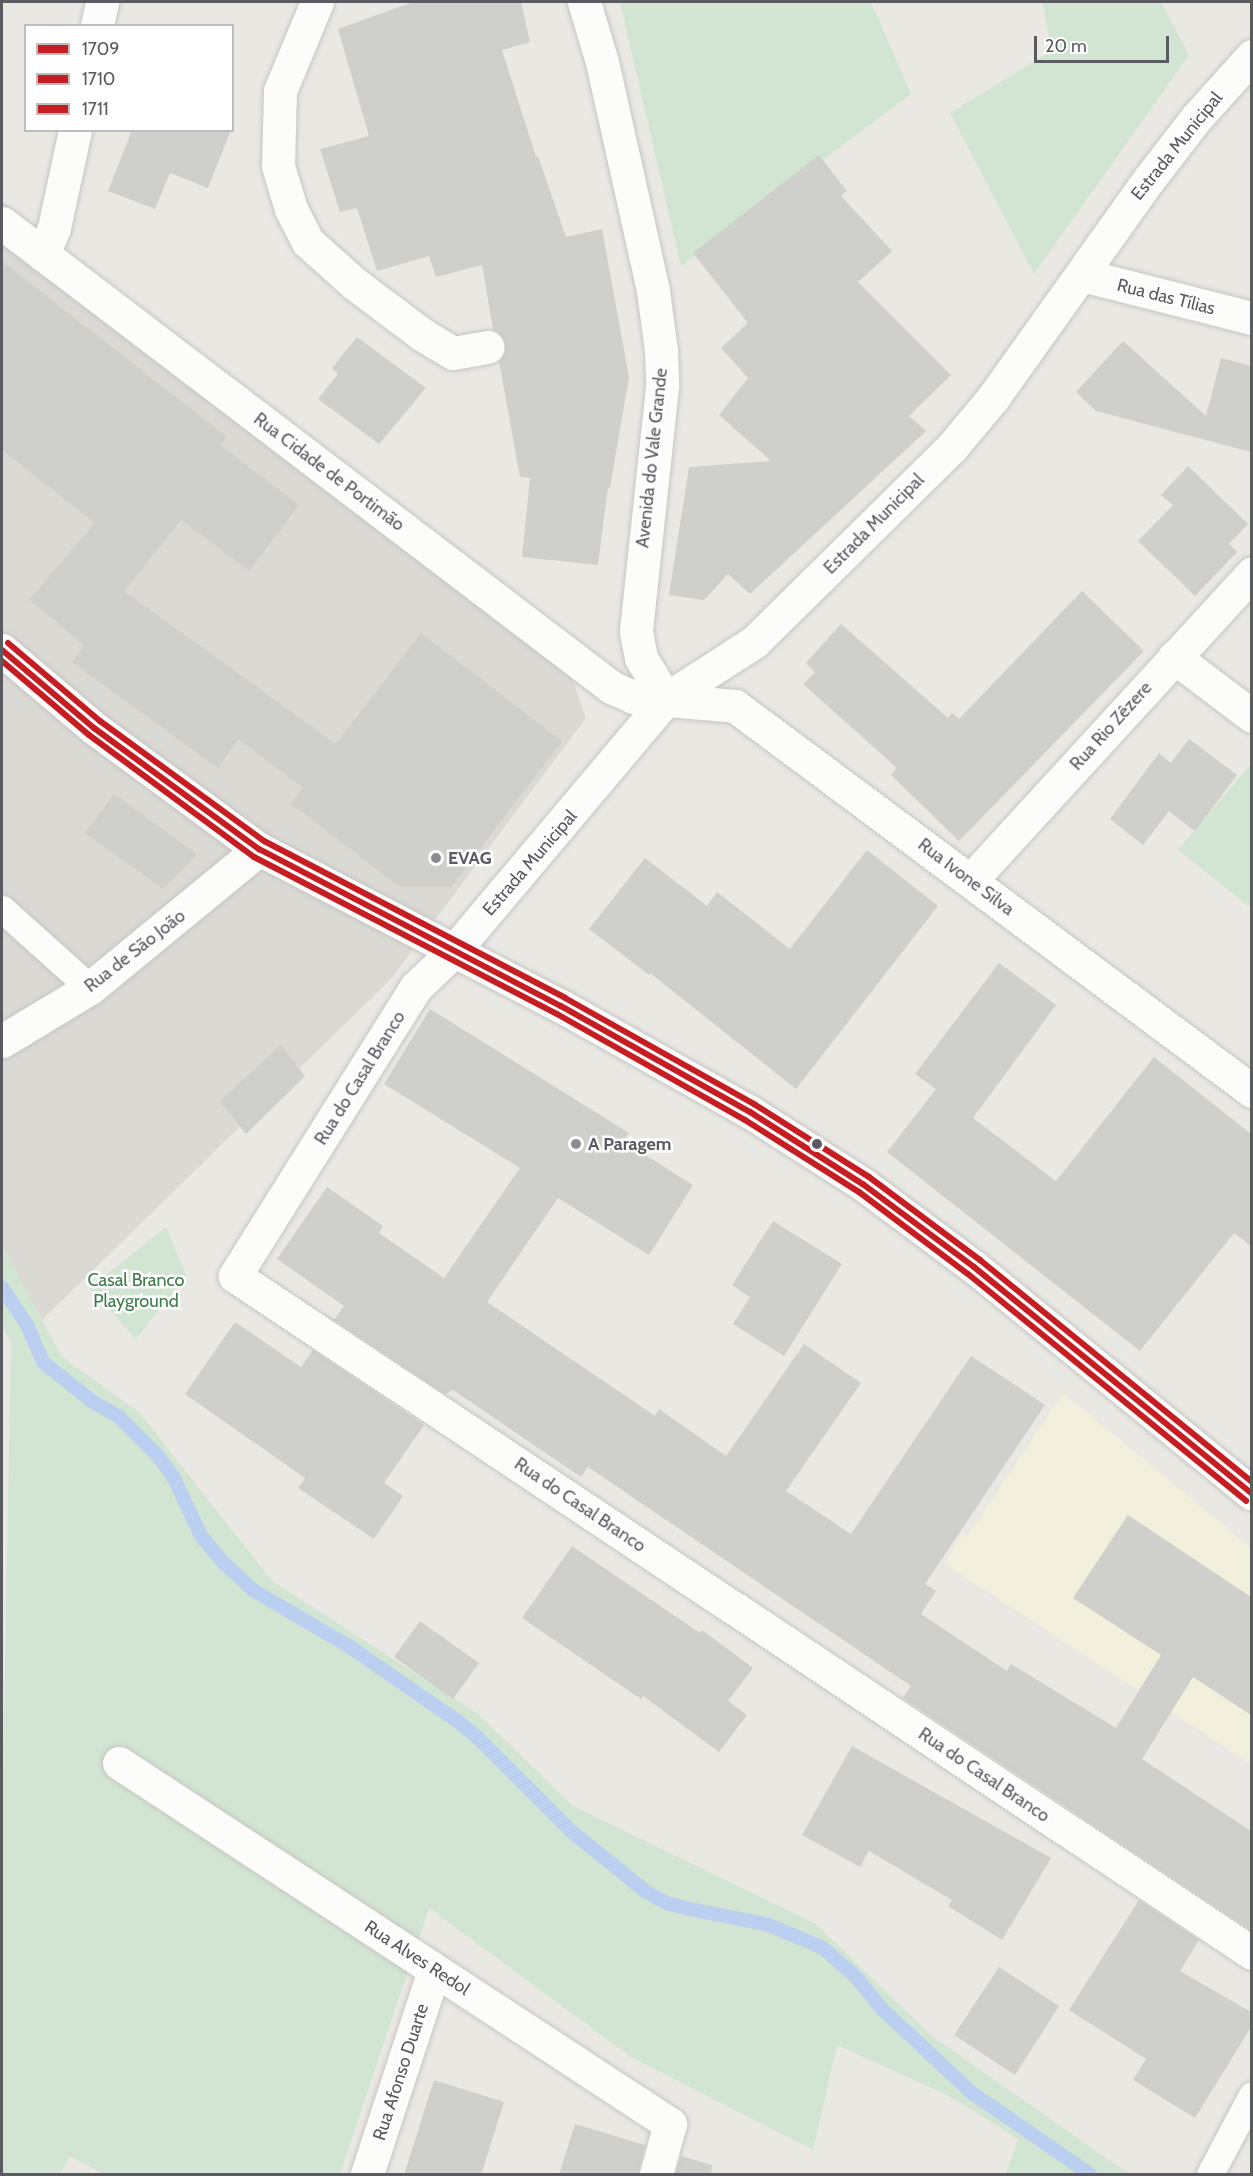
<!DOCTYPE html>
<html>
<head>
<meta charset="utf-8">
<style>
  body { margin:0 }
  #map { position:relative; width:1253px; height:2176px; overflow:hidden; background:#e9e8e3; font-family:Cabin,sans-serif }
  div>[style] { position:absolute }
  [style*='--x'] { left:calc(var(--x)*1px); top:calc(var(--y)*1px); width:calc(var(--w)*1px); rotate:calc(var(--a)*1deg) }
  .commercial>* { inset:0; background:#f2f0dc }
  .industrial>* { inset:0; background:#dad9d4 }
  .green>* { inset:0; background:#d2e4d2 }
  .stream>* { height:14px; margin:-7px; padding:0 7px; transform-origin:7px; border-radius:7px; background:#bbd0f0 }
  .building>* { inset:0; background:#cfcfcc }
  .roads { filter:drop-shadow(0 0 2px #c5c5c3) drop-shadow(0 0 2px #c5c5c3) }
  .lane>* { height:27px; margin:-13.5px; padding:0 13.5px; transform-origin:13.5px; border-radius:13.5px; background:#fcfcfb }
  .street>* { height:33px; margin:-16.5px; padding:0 16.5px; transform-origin:16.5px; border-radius:16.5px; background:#fcfcfb }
  .secondary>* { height:33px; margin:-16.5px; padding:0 16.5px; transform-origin:16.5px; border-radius:16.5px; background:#fcfcfb }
  .bus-1>* { height:6px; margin:-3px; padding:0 3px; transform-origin:3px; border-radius:3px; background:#c61d23 }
  .bus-2>* { height:6px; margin:-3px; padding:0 3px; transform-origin:3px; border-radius:3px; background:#c61d23 }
  .bus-3>* { height:6px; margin:-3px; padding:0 3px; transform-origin:3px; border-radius:3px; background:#c61d23 }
  .dots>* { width:16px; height:16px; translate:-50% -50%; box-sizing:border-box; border:3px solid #fff; border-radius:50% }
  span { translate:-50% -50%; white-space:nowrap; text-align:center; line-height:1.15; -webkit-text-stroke:5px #fff; paint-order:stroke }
  .street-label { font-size:18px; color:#595b60 }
  .poi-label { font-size:18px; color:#595b60; font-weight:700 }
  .left { translate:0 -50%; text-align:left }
  .park-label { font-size:18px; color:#3c7c4a }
  .frame { position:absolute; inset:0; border:3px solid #595b60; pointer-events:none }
  .legend { position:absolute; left:24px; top:24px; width:210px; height:108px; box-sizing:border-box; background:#fff; border:2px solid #bdbdbf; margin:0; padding:8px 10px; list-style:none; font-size:18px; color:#595b60 }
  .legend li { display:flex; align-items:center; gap:12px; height:30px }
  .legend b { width:30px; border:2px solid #bdbdbf }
  .scale { position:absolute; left:1034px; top:36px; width:135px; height:27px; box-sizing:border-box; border:3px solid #595b60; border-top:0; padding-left:8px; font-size:18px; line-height:21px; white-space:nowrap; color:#595b60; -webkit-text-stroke:4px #fff; paint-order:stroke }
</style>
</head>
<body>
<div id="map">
  <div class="commercial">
    <div style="clip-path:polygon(1063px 1393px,1251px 1548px,1251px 1764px,945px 1564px,962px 1534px,967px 1537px)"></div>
  </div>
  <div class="industrial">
    <div style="clip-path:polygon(2px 201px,555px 628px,586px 718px,390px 980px,42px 1320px,2px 1245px)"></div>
  </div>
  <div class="green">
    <div style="clip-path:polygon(620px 2px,871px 2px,911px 94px,681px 266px)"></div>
    <div style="clip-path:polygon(1043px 2px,1161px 2px,1189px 55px,1034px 274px,950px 113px,1051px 51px)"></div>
    <div style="clip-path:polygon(1250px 765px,1251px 766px,1251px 908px,1178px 850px)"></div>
    <div style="clip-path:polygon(166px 1227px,186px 1275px,136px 1339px,90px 1288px)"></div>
    <div style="clip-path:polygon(2px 1245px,62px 1357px,140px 1413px,272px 1581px,477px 1713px,573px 1806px,816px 1924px,932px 2036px,1129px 2174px,1006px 2174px,1018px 2139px,949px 2096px,837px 2045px,813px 2150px,631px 2057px,429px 1908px,340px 2174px,104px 2174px,70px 2156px,60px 2174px,2px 2174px,2px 1833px,11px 1342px,2px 1328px)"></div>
  </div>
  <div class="stream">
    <div style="--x:2;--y:1287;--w:45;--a:56.7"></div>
    <div style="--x:27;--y:1325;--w:40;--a:66.6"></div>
    <div style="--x:43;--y:1362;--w:64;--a:38.7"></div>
    <div style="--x:93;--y:1402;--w:29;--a:29"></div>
    <div style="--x:118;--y:1416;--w:57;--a:45"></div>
    <div style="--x:158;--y:1456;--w:27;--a:54"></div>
    <div style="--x:174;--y:1478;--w:64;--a:65"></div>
    <div style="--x:201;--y:1536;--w:34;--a:50"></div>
    <div style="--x:223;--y:1562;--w:41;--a:43"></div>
    <div style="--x:253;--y:1590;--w:113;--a:30.4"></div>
    <div style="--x:350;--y:1647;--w:129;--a:34.6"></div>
    <div style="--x:456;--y:1720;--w:27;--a:39"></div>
    <div style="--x:477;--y:1737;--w:133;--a:45"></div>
    <div style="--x:571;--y:1831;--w:95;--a:39"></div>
    <div style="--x:645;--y:1891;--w:25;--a:29"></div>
    <div style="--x:667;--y:1903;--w:24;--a:15"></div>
    <div style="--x:690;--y:1909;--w:81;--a:11.4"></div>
    <div style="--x:769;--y:1925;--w:59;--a:23.1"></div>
    <div style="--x:823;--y:1948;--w:44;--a:41.3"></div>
    <div style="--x:856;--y:1977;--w:41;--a:50.9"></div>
    <div style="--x:882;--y:2009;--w:123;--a:43"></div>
    <div style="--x:972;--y:2093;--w:143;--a:34.5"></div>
  </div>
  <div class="building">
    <div style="clip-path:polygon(413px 2px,521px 2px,530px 42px,502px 50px,536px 157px,538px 156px,566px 237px,602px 229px,629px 377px,610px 488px,608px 487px,598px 565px,522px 557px,530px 478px,520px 477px,499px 361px,505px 353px,505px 343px,501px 335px,493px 329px,482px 265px,436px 277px,429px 256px,377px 271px,357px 208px,340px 212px,320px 149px,369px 136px,338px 29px)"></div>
    <div style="clip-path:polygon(132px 130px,231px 130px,208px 188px,170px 173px,155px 209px,108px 191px)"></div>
    <div style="clip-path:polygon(819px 155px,847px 191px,841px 196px,892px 251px,858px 282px,951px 375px,909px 416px,926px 431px,750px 594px,728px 574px,704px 600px,669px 595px,689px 467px,771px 461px,719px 415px,748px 378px,721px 348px,748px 323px,693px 253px)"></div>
    <div style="clip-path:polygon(2px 261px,227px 437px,220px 445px,299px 505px,249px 571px,181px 520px,124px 591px,336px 744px,421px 633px,562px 741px,451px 887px,400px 887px,291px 804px,303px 788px,238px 739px,218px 768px,72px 662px,84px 645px,29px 600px,95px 523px,2px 450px)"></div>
    <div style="clip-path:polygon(357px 337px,426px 388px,379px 444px,318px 399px,338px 374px,332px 368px)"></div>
    <div style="clip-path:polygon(1123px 341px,1206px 416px,1221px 358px,1251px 366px,1251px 452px,1096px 411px,1076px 392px)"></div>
    <div style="clip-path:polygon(1188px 466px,1248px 524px,1229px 544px,1237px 552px,1195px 596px,1138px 541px,1173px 505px,1161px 495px)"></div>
    <div style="clip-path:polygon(1082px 591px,1144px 651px,959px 841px,891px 775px,897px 768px,803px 684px,815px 672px,806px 663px,841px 624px,948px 718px,952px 713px,959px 719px)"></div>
    <div style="clip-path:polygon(1189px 739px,1237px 775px,1195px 831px,1169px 811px,1143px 845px,1110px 819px,1159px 753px,1171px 763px)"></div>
    <div style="clip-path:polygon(114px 794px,197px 854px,163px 889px,85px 833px)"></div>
    <div style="clip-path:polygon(867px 850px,938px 906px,796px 1089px,650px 973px,649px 975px,589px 929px,645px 858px,707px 906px,717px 892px,790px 949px)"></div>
    <div style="clip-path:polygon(999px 963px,1056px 1005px,973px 1118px,1056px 1181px,1154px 1057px,1251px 1134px,1251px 1246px,1234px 1233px,1140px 1351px,887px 1152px,936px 1089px,915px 1074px)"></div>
    <div style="clip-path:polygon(430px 1009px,629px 1133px,623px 1141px,693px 1185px,649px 1255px,558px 1198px,487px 1302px,655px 1416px,659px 1409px,726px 1456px,804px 1344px,861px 1383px,786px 1491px,851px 1534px,971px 1356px,1045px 1405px,925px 1584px,936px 1591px,921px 1614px,1007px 1671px,1011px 1664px,1116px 1728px,1161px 1655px,1073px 1598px,1128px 1515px,1251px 1597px,1251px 1715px,1193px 1677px,1142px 1759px,1251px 1831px,1251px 1930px,903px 1698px,911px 1686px,588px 1467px,581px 1477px,453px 1390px,445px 1394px,334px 1320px,344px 1306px,277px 1259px,327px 1187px,383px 1226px,379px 1233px,444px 1278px,520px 1168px,384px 1084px)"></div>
    <div style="clip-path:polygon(281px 1045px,305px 1076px,246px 1134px,220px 1101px)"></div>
    <div style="clip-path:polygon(773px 1221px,842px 1264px,784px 1356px,733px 1324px,750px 1297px,732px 1285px)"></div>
    <div style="clip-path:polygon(235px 1322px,301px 1367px,313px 1350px,424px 1425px,384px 1483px,403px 1496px,374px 1539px,298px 1488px,305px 1478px,185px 1394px)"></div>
    <div style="clip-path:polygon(572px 1546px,700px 1633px,702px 1630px,753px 1668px,728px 1701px,747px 1715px,719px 1752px,643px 1696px,641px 1699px,522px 1618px)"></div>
    <div style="clip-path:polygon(420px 1621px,479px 1663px,453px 1699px,394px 1657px)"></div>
    <div style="clip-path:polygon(852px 1746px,1051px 1858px,1002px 1940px,948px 1906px,952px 1900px,869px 1851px,860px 1867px,802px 1835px)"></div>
    <div style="clip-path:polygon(1139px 1900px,1199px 1940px,1180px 1971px,1251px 2012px,1251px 2027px,1195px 2118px,1133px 2080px,1146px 2059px,1069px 2010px)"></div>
    <div style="clip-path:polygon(999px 1967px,1059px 2006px,1015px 2075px,954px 2035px)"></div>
    <div style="clip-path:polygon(434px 2080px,504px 2102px,481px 2175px,404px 2175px)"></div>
    <div style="clip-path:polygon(575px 2124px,645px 2145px,638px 2175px,559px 2175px)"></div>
    <div style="clip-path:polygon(681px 2156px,712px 2165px,711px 2175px,675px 2175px)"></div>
  </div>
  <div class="roads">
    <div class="lane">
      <div style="--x:2;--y:909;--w:118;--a:41.9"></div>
      <div style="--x:1210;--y:2174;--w:89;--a:-62"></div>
    </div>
    <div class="street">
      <div style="--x:317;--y:2;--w:96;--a:112.6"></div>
      <div style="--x:280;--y:91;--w:75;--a:91.5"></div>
      <div style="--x:278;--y:166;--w:45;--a:73.2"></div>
      <div style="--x:291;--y:209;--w:37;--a:63"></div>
      <div style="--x:308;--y:242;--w:63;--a:41.8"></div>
      <div style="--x:355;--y:284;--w:85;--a:36.9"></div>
      <div style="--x:423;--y:335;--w:35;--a:31"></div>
      <div style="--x:453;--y:353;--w:35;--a:-10"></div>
      <div style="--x:584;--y:2;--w:63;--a:73.3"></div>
      <div style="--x:602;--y:62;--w:235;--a:77.4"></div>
      <div style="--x:653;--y:291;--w:60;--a:82.3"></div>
      <div style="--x:661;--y:350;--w:37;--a:88"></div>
      <div style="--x:662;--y:387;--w:246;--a:96.1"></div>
      <div style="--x:636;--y:632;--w:26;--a:79"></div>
      <div style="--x:641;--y:658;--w:48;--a:58.6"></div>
      <div style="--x:97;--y:26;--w:25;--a:-78"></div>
      <div style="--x:1252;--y:56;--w:82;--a:132"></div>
      <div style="--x:1197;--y:117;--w:78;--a:127.7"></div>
      <div style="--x:1149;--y:179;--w:270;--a:125.5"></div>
      <div style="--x:992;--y:399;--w:62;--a:129.8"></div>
      <div style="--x:952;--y:447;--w:278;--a:135.4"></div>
      <div style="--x:754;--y:642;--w:105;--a:147.1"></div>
      <div style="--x:666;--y:699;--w:329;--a:130.1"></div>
      <div style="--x:454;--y:951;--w:52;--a:136.5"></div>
      <div style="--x:416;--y:987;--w:341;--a:122.1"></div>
      <div style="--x:235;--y:1276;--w:1222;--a:33.65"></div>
      <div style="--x:2;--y:223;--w:766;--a:37.3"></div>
      <div style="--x:611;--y:687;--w:24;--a:24"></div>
      <div style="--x:633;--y:697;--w:102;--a:5"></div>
      <div style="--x:735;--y:706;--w:645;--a:36.67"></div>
      <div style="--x:43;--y:255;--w:29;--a:-68"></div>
      <div style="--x:54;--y:228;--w:100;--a:-77.9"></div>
      <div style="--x:1082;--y:275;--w:175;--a:14.2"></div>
      <div style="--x:1174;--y:657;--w:98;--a:37.1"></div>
      <div style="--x:971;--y:880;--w:416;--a:-47.5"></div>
      <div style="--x:2;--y:1041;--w:103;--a:-31.1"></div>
      <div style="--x:90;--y:988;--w:219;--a:-39.4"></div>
      <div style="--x:119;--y:1763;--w:659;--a:33.23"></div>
      <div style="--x:670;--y:2124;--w:52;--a:105.6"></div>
      <div style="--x:367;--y:2174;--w:215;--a:-71.8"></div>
    </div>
    <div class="secondary">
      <div style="--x:2;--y:650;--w:121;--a:40.3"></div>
      <div style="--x:94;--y:728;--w:205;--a:36.3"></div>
      <div style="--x:259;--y:849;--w:340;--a:27.5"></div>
      <div style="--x:561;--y:1006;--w:217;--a:29.3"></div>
      <div style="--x:750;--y:1112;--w:135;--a:32.6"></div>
      <div style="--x:864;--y:1185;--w:137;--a:36.7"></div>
      <div style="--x:974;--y:1267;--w:359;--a:39.2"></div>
    </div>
  </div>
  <div class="bus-1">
    <div style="--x:2;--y:650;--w:121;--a:40.3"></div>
    <div style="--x:94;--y:728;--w:205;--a:36.3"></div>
    <div style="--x:259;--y:849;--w:340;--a:27.5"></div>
    <div style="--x:561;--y:1006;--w:217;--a:29.3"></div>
    <div style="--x:750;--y:1112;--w:135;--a:32.6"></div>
    <div style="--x:864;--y:1185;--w:137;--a:36.7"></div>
    <div style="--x:974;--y:1267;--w:359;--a:39.2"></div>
  </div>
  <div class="bus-2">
    <div style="--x:2;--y:661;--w:114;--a:40.4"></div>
    <div style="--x:89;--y:735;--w:205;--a:36.5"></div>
    <div style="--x:254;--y:857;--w:341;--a:27.4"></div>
    <div style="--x:557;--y:1014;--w:216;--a:29.4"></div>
    <div style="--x:745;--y:1120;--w:135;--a:32.3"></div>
    <div style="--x:859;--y:1192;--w:136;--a:37"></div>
    <div style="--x:968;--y:1274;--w:359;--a:39.2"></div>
  </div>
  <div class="bus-3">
    <div style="--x:8;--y:643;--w:121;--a:40.3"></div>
    <div style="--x:100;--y:721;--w:203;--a:36.2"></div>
    <div style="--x:264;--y:841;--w:339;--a:27.5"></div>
    <div style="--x:565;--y:998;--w:217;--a:29.3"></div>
    <div style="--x:754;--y:1104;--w:136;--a:32.4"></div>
    <div style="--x:869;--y:1177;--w:139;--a:36.8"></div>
    <div style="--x:980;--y:1260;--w:351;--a:39.2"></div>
  </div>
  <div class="dots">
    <div style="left:436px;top:858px;background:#8b8c8e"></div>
    <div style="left:576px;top:1144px;background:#8b8c8e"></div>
    <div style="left:817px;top:1144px;background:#595b60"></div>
  </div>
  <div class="street-label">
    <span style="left:1177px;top:146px;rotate:-51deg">Estrada Municipal</span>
    <span style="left:1166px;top:297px;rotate:14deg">Rua das Tílias</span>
    <span style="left:652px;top:458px;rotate:-84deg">Avenida do Vale Grande</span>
    <span style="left:329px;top:472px;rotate:37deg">Rua Cidade de Portimão</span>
    <span style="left:874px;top:524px;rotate:-45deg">Estrada Municipal</span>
    <span style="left:1111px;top:726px;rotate:-48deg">Rua Rio Zêzere</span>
    <span style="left:530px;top:863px;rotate:-49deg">Estrada Municipal</span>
    <span style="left:966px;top:877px;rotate:37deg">Rua Ivone Silva</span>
    <span style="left:135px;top:951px;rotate:-38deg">Rua de São João</span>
    <span style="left:360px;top:1078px;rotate:-58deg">Rua do Casal Branco</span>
    <span style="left:580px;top:1505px;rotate:34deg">Rua do Casal Branco</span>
    <span style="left:984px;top:1775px;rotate:34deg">Rua do Casal Branco</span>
    <span style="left:417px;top:1958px;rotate:33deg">Rua Alves Redol</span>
    <span style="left:401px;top:2072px;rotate:-72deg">Rua Afonso Duarte</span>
  </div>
  <div class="poi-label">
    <span class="left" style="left:448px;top:858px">EVAG</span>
    <span class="left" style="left:588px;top:1144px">A Paragem</span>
  </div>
  <div class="park-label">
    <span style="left:136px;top:1291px">Casal Branco<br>Playground</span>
  </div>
  <div class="frame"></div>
  <ul class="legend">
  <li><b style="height:8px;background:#c61d23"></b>1709</li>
  <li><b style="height:8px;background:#c61d23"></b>1710</li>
  <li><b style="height:8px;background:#c61d23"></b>1711</li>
  </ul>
  <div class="scale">20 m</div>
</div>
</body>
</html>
